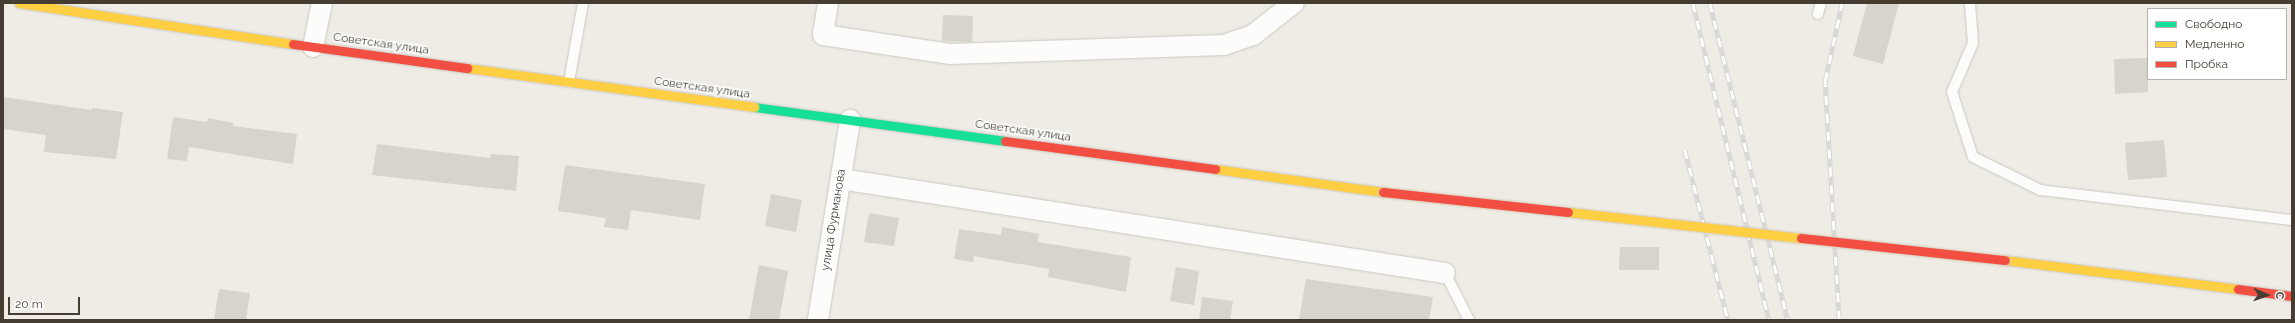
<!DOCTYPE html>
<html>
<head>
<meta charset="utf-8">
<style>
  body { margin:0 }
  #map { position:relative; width:2295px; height:323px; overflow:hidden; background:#efece6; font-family:Raleway,sans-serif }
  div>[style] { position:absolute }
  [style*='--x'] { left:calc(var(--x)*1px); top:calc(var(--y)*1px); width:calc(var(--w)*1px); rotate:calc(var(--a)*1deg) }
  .building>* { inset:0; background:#d7d3cd }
  .roads { filter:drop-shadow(0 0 1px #cbc8c2) drop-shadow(0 0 1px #cbc8c2) }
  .lane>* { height:10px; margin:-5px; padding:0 5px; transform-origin:5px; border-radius:5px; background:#fdfcfb }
  .street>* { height:20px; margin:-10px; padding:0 10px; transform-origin:10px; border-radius:10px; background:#fdfcfb }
  .fast>* { height:9px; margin:-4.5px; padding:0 4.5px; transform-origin:4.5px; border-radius:4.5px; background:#16e098 }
  .slow>* { height:9px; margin:-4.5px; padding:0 4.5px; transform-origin:4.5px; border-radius:4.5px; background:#ffcf43 }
  .jam>* { height:9px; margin:-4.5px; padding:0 4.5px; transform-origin:4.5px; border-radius:4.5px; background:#f24e42 }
  .rail>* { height:4.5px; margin-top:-2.25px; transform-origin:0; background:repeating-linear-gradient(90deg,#fff 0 9px,#d8d8d7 0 18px); box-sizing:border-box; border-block:1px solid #d8d8d7 }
  .bridges { filter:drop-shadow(0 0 1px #d4c8b1) drop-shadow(0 0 1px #d4c8b1) }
  .slow-bridge>* { height:9px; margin:-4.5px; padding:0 4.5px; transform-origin:4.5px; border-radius:4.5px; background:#ffcf43 }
  .jam-bridge>* { height:9px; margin:-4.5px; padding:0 4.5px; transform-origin:4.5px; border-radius:4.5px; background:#f24e42 }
  span { translate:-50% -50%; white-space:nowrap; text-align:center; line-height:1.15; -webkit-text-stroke:3px #fff; paint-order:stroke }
  .street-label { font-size:12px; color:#453d32 }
  .frame { position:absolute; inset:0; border:4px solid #453d32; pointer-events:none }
  .legend { position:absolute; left:2147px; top:8px; width:140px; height:72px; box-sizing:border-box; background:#fff; border:1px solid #b5b1ad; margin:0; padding:5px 7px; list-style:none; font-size:12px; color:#453d32 }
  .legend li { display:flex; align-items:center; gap:8px; height:20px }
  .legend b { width:20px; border:1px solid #b5b1ad }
  .north { position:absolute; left:2247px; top:275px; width:40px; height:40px; -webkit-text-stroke:3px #fff; paint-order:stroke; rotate:92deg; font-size:11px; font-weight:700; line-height:16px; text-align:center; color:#453d32 }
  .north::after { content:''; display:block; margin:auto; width:14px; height:18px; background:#453d32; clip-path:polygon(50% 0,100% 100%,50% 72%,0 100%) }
  .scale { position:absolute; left:8px; top:297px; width:72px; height:18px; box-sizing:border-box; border:2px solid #453d32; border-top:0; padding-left:5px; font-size:12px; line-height:14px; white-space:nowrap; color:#453d32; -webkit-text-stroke:3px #fff; paint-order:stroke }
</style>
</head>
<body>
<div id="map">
  <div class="building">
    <div style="clip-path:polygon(1867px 3px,1899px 3px,1883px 64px,1853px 56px)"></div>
    <div style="clip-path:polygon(943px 15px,973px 16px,972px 42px,942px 41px)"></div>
    <div style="clip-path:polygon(2148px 58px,2148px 92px,2115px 94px,2114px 59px)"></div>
    <div style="clip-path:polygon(3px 97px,92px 110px,92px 108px,123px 112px,116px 159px,44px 152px,46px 135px,3px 129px)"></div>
    <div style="clip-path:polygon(173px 117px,207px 122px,208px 118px,234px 123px,233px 126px,297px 134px,293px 164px,189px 147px,187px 161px,167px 159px)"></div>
    <div style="clip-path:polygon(2164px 140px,2167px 177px,2128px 180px,2125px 143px)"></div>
    <div style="clip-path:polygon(377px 144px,490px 158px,491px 154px,519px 156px,516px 191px,372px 175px)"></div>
    <div style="clip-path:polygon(565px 165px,705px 184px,700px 220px,631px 210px,628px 230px,604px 227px,606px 218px,558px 211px)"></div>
    <div style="clip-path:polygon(771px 194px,802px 200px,796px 232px,765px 226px)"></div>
    <div style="clip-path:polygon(869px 213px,899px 218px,894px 246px,864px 242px)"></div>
    <div style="clip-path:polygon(1002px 227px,1039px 234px,1038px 242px,1131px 257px,1126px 292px,1048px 277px,1049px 269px,974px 256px,973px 262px,954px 259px,959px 229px,1001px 235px)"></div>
    <div style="clip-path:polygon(1620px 247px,1659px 247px,1659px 270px,1619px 270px)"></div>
    <div style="clip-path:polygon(759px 265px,788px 271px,779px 320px,749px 320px)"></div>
    <div style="clip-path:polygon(1176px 267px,1199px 271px,1194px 305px,1170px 301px)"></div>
    <div style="clip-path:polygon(1306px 279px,1433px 297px,1429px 320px,1299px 320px)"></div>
    <div style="clip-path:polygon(219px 289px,250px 293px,246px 320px,214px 320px)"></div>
    <div style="clip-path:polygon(1202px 297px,1233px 301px,1230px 320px,1199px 320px)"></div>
  </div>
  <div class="roads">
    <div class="lane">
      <div style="--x:1970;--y:3;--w:40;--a:85.7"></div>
      <div style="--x:1973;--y:43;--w:53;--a:113.2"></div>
      <div style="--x:1952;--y:92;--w:68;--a:72.1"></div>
      <div style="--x:1973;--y:157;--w:75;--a:26.2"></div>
      <div style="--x:2040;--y:190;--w:254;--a:6.8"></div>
      <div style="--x:1818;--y:14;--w:11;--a:-75"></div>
      <div style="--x:569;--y:82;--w:80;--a:-80"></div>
      <div style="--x:1445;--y:273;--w:53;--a:62.9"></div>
    </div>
    <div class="street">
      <div style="--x:828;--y:3;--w:32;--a:99"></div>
      <div style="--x:823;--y:35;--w:128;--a:8.5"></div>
      <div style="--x:950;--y:54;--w:274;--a:-1.9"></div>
      <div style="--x:1224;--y:45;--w:31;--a:-19"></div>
      <div style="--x:1253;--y:35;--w:52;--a:-38"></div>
      <div style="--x:313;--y:47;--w:45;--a:-78.4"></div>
      <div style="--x:841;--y:179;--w:611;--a:8.85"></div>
      <div style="--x:818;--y:320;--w:203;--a:-80.9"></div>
    </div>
    <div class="fast">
      <div style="--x:754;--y:107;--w:253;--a:7.7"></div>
    </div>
    <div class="slow">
      <div style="--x:19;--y:3;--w:277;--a:8.5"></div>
      <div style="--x:467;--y:68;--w:290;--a:7.7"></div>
      <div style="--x:1215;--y:169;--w:170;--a:7.8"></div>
      <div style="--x:2005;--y:260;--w:235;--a:7.1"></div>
    </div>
    <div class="jam">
      <div style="--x:293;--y:44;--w:176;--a:7.9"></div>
      <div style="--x:1005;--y:141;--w:212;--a:7.6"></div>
      <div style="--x:2238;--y:289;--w:54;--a:7.4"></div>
    </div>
  </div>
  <div class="rail">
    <div style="--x:1693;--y:3;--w:326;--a:76.5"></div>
    <div style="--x:1710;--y:3;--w:326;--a:76.2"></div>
    <div style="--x:1685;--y:150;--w:175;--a:75.8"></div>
    <div style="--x:1839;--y:320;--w:239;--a:-93.4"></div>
    <div style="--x:1825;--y:81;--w:80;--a:-77.7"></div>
  </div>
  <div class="bridges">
    <div class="slow-bridge">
      <div style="--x:1568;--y:212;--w:234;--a:6.4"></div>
    </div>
    <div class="jam-bridge">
      <div style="--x:1383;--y:192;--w:186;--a:6.2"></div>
      <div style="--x:1801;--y:238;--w:205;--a:6.2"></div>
    </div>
  </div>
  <div class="street-label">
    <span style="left:381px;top:44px;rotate:8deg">Советская улица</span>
    <span style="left:702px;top:88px;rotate:8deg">Советская улица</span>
    <span style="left:1023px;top:131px;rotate:8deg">Советская улица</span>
    <span style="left:834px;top:220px;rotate:-81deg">улица Фурманова</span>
  </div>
  <div class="frame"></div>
  <ul class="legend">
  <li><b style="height:5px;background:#16e098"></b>Свободно</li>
  <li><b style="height:5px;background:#ffcf43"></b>Медленно</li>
  <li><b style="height:5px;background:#f24e42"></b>Пробка</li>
  </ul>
  <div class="north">С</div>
  <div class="scale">20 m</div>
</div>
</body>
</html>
